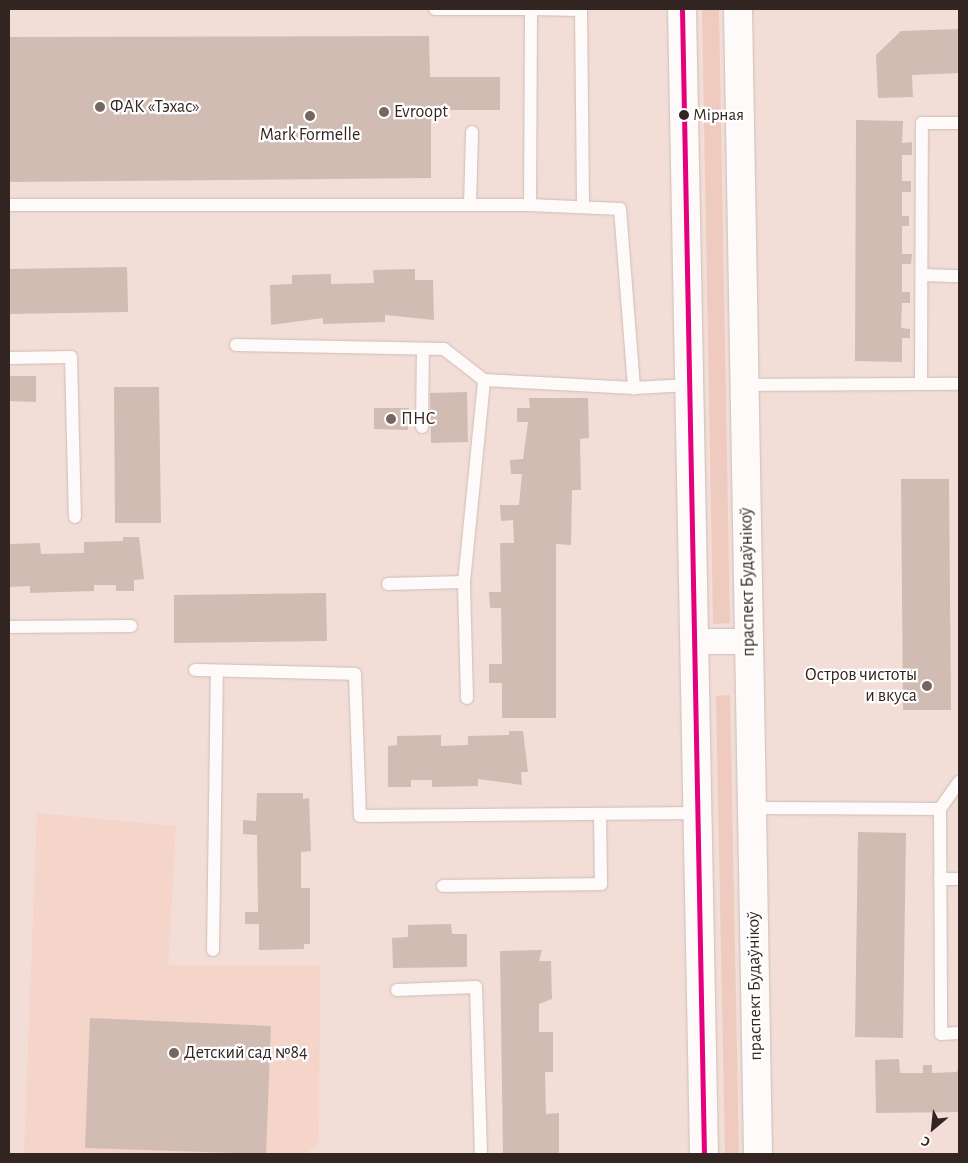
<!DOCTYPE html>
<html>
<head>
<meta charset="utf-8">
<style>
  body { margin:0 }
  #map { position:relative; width:968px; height:1163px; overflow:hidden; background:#f2ded7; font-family:"Alegreya Sans",sans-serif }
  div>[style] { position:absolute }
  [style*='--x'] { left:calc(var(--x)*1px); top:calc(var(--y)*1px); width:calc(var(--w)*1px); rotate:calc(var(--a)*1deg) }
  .built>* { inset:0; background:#f5d4c9 }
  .green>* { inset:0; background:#efcbbf }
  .building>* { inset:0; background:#d1bcb4 }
  .roads { filter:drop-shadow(0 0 1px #ccbcb7) drop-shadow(0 0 1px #ccbcb7) }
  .lane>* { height:12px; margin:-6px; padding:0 6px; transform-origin:6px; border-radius:6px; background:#fdfaf9 }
  .street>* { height:25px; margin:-12.5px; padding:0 12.5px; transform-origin:12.5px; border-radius:12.5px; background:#fdfaf9 }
  .secondary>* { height:28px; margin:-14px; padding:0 14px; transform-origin:14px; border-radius:14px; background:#fdfaf9 }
  .bus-1>* { height:5px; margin:-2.5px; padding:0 2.5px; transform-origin:2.5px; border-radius:2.5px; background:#e5007d }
  .dots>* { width:14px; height:14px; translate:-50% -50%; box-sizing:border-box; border:2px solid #fff; border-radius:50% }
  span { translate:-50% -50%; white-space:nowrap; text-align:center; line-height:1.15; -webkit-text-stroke:4.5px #fff; paint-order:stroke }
  .bus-label { font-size:17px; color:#332521 }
  .left { translate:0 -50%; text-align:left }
  .poi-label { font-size:18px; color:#332521 }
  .right { translate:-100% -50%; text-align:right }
  .street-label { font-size:18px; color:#332521 }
  .frame { position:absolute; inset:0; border:10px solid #332521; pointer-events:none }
  .north { position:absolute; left:908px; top:1103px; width:50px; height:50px; -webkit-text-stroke:4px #fff; paint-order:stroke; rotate:208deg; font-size:14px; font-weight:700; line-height:20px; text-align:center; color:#332521 }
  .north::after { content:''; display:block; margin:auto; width:18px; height:22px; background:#332521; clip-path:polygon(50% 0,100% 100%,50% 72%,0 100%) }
</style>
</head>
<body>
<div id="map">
  <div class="built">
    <div style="clip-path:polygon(37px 813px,176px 826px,168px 965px,320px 965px,319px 1141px,307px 1154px,24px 1154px)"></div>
  </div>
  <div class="green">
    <div style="clip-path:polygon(702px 9px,719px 9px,730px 623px,713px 624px)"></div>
    <div style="clip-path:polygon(730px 695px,739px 1154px,725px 1154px,716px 696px)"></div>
  </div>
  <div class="building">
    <div style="clip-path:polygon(959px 29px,959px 73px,912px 75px,913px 97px,878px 98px,876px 55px,901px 31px)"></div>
    <div style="clip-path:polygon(429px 36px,430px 77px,500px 77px,500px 110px,431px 110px,431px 178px,9px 182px,9px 37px)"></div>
    <div style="clip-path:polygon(856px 120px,903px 121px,902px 143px,912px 142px,912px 155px,902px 155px,902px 181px,911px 181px,911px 192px,902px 192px,902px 216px,909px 216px,909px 226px,902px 226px,902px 254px,912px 254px,911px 264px,902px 264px,902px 292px,910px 292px,910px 303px,902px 303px,901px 328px,910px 329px,910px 338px,902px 338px,902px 362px,855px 361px)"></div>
    <div style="clip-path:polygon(127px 267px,128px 312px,9px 314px,9px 269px)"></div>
    <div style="clip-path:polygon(415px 269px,415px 280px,433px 280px,434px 320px,385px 315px,385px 322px,323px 324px,323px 318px,271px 325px,270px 285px,292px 284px,292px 275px,331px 274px,331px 284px,374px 283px,373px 270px)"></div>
    <div style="clip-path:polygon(9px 376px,36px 376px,36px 402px,9px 401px)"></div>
    <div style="clip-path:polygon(114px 387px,159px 387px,161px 523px,115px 523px)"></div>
    <div style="clip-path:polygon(467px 392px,468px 442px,431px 443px,430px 393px)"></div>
    <div style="clip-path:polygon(529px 398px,588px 398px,589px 438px,580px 439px,581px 490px,572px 490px,571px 545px,556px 544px,556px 718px,502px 718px,502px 683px,489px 683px,489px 664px,502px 664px,501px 608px,490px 608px,489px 592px,501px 592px,500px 543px,514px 543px,513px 520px,501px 521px,500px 505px,519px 505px,522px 474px,511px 474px,510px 460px,523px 459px,528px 422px,517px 422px,517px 408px,530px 408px)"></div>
    <div style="clip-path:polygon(374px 408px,409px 408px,408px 430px,374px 429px)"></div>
    <div style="clip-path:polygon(901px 479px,949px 479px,951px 710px,903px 710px)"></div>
    <div style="clip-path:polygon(123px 537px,139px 537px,144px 579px,134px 580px,134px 591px,116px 591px,116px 585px,94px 585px,94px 591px,30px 593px,30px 586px,9px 587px,9px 544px,40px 543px,41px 554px,84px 553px,84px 542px,123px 541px)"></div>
    <div style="clip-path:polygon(326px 593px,327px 641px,174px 643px,174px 595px)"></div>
    <div style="clip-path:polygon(509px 731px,523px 731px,528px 772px,521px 772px,522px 785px,478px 779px,478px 786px,432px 787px,432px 780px,411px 780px,411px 787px,388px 787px,388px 746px,397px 745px,397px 736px,441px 735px,441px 746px,468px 745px,468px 736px,509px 735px)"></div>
    <div style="clip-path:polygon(257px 793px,303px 793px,303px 799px,309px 798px,311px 851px,301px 852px,301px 888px,310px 888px,310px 944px,304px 944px,304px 949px,259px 950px,259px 924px,245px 924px,245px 912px,258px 912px,257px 835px,243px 834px,243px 820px,256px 821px)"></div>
    <div style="clip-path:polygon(858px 832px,906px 833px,903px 1038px,855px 1037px)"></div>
    <div style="clip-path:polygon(451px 924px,452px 934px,467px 934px,467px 967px,393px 968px,392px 938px,408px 937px,408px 925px)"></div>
    <div style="clip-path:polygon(542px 950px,539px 961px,551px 961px,552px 999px,539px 1004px,539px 1032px,553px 1032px,553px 1072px,545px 1072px,546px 1114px,559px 1113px,559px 1154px,503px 1154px,500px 951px)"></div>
    <div style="clip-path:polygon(90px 1018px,271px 1026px,266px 1154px,85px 1148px)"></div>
    <div style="clip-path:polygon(899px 1059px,900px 1073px,923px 1073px,923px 1065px,932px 1065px,932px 1073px,957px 1072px,959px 1065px,959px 1112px,876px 1113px,875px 1060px)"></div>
  </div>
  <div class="roads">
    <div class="lane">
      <div style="--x:531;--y:9;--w:50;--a:1.1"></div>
      <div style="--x:581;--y:10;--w:197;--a:89.4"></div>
      <div style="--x:9;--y:205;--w:521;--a:0"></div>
      <div style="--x:530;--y:205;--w:196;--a:-89.7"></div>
      <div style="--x:531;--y:9;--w:96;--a:180"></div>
      <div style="--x:470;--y:205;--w:73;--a:-88.4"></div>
      <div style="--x:530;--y:205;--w:90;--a:2.5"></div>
      <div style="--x:620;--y:209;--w:180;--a:85.5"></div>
      <div style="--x:924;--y:275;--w:35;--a:2"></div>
      <div style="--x:236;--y:345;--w:208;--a:1.1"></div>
      <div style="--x:444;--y:349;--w:51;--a:37.8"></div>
      <div style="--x:484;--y:380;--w:150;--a:3.1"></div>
      <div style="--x:634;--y:388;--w:55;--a:-3.1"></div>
      <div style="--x:9;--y:358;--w:62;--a:-0.9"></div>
      <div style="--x:71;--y:357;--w:160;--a:88.6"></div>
      <div style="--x:921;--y:384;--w:261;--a:-89.8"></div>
      <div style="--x:922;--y:123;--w:37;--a:0"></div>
      <div style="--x:744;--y:385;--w:215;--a:-0.3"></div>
      <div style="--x:422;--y:427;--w:78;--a:-89.3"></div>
      <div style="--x:388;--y:584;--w:76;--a:-1.5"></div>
      <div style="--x:9;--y:627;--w:122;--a:-0.5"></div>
      <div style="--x:195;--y:670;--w:160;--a:1.4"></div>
      <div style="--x:355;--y:674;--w:142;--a:88"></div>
      <div style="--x:360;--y:816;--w:337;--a:-0.5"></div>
      <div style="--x:467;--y:698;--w:116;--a:-91.5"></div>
      <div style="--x:464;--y:582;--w:203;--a:-84.3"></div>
      <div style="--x:752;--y:808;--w:188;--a:0.3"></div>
      <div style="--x:940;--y:809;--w:33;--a:-55"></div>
      <div style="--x:940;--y:809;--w:225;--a:89.7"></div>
      <div style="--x:941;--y:1034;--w:18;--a:-3"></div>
      <div style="--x:940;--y:879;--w:19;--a:0"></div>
      <div style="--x:443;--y:886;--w:158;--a:-0.7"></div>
      <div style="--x:601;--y:884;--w:70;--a:-90.8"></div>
      <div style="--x:213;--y:950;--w:279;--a:-89.2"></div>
      <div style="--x:397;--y:990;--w:79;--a:-2.2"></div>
      <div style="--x:476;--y:987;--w:167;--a:88.3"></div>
    </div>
    <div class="street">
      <div style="--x:694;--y:641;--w:55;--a:0"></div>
    </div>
    <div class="secondary">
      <div style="--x:682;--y:9;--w:1145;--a:88.9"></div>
      <div style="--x:738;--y:9;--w:1145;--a:89"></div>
    </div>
  </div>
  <div class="bus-1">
    <div style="--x:682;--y:9;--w:1145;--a:88.9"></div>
  </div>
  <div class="dots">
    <div style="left:100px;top:107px;background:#766661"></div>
    <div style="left:384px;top:112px;background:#766661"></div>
    <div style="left:684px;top:115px;background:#332521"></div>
    <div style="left:310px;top:116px;background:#766661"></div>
    <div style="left:391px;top:419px;background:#766661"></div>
    <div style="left:927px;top:686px;background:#766661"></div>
    <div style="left:174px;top:1053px;background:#766661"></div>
  </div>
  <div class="bus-label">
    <span class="left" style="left:693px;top:115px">Мірная</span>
  </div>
  <div class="poi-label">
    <span class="left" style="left:110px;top:107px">ФАК «Тэхас»</span>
    <span class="left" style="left:394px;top:112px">Evroopt</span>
    <span style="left:310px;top:135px">Mark Formelle</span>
    <span class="left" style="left:401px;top:419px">ПНС</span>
    <span class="right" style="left:917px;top:686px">Остров чистоты<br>и вкуса</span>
    <span class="left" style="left:184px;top:1053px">Детский сад №84</span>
  </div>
  <div class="street-label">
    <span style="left:748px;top:582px;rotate:-91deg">праспект Будаўнікоў</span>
    <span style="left:755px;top:986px;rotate:-91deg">праспект Будаўнікоў</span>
  </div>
  <div class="frame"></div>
  <div class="north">С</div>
</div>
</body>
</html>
